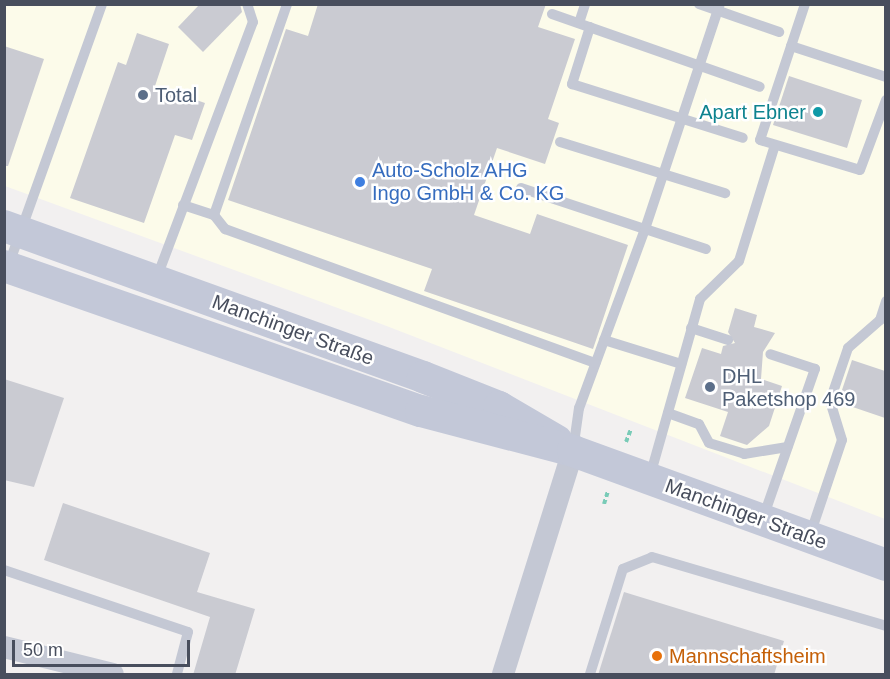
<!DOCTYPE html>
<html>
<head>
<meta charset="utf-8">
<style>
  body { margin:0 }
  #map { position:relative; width:890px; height:679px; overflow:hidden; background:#f2f0f0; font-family:Helvetica,sans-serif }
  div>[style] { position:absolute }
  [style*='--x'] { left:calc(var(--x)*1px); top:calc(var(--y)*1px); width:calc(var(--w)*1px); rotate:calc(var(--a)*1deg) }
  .commercial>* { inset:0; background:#fcfbea }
  .building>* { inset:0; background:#cacbd2 }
  .path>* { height:4px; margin-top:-2px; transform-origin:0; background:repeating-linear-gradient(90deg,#79cbb7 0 4.5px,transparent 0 7.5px) }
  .lane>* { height:10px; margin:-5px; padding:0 5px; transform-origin:5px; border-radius:5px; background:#c4c8d4 }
  .street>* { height:22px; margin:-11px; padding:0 11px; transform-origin:11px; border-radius:11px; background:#c4c8d4 }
  .secondary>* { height:32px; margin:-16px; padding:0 16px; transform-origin:16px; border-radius:16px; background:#c3c8d8 }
  .dots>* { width:16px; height:16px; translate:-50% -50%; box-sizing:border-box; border:3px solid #fff; border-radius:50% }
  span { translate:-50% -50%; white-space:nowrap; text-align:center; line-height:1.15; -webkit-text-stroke:5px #fff; paint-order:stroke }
  .service-label { font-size:20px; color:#4e5e75 }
  .left { translate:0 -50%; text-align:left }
  .culture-label { font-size:20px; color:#0d838f }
  .right { translate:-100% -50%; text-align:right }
  .shop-label { font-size:20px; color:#366cbe }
  .street-label { font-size:20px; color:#484e5d }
  .food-label { font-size:20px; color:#c56008 }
  .frame { position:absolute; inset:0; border:6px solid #484e5d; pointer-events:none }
  .scale { position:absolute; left:12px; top:640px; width:178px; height:27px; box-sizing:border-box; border:3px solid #484e5d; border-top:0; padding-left:8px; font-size:18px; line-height:21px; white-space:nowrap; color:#484e5d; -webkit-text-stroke:4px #fff; paint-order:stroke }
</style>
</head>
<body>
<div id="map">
  <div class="commercial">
    <div style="clip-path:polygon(5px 5px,885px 5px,885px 519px,384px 325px,5px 186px)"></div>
  </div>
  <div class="building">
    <div style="clip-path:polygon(200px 4px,240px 4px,242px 12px,203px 52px,178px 27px)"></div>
    <div style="clip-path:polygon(318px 4px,546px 4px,538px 27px,575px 39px,548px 119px,559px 123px,545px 164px,497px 148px,474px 215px,530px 234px,537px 214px,628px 245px,593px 349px,424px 291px,432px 269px,228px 200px,286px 29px,308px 36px)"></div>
    <div style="clip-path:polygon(137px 33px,169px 44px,155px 86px,205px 103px,192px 140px,175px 135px,144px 223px,70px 198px,118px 62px,126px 65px)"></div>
    <div style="clip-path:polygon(4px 46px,44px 59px,8px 166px,4px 166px)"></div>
    <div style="clip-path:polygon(789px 76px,862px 100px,847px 148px,773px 125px)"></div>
    <div style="clip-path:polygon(735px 308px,757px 315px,754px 327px,775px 333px,763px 352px,761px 379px,782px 386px,769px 426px,747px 445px,720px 436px,728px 412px,685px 398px,702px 348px,721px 354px,723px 346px,735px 343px,728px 332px)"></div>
    <div style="clip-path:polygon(852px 360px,885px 371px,885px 418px,838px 402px)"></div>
    <div style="clip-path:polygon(4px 379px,64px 398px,34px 487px,4px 480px)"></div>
    <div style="clip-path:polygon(63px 503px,210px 553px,197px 592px,255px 609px,235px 675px,193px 675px,210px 617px,44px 560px)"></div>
    <div style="clip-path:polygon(624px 592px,784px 641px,774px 675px,598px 675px)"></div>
  </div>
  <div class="path">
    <div style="--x:626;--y:442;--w:14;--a:-69"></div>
    <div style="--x:604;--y:504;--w:14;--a:-73"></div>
  </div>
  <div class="lane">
    <div style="--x:699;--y:4;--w:85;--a:19.3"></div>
    <div style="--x:805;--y:4;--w:143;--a:108.3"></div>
    <div style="--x:760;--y:140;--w:104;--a:16.7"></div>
    <div style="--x:860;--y:170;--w:75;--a:-69.6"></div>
    <div style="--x:552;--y:14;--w:220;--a:19.3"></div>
    <div style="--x:579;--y:23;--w:20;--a:-72"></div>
    <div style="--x:590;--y:27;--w:60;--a:107.5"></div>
    <div style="--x:572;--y:84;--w:179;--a:17.5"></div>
    <div style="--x:791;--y:46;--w:100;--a:18.1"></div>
    <div style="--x:560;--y:142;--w:173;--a:17.2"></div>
    <div style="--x:521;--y:188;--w:131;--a:18.3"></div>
    <div style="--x:645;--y:229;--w:191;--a:110.2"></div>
    <div style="--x:579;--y:408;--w:42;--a:98.1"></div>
    <div style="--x:183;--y:205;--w:33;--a:18"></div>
    <div style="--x:214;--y:215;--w:18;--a:52"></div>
    <div style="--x:225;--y:229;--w:394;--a:19.9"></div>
    <div style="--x:214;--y:215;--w:223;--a:-70.9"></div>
    <div style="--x:706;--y:249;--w:64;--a:-161.8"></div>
    <div style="--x:645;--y:229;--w:237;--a:-71.6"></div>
    <div style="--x:9;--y:264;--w:276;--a:-70.3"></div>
    <div style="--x:157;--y:277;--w:272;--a:-69.4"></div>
    <div style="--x:253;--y:22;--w:19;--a:-108"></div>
    <div style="--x:691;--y:328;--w:39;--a:18"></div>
    <div style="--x:604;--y:340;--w:81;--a:17.3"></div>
    <div style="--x:668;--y:413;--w:33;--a:20"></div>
    <div style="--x:699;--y:424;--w:21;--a:62"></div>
    <div style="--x:709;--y:443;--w:37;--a:17"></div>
    <div style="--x:744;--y:454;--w:44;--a:-9.2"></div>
    <div style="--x:650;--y:476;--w:184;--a:-74.2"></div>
    <div style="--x:700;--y:299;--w:54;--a:-44.3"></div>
    <div style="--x:739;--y:261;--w:121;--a:-72.8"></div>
    <div style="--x:763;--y:518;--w:158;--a:-70.8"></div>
    <div style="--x:815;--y:369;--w:47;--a:-161.6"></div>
    <div style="--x:810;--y:535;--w:100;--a:-71.4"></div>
    <div style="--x:842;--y:440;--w:41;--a:-107.1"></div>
    <div style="--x:830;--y:401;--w:56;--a:-71.2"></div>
    <div style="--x:848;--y:348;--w:43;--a:-41.2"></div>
    <div style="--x:880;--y:320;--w:20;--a:-72"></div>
    <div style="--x:4;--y:570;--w:194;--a:18.6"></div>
    <div style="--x:188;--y:632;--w:43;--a:104.7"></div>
    <div style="--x:590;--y:674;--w:110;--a:-72.6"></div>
    <div style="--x:623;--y:569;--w:31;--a:-22"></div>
    <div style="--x:652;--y:557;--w:244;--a:16.4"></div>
  </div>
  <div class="street">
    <div style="--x:4;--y:647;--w:112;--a:13.9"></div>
    <div style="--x:503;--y:674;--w:234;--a:-72.6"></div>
  </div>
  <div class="secondary">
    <div style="--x:4;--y:226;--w:445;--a:19.8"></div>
    <div style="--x:423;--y:377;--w:82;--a:21.5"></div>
    <div style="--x:499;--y:407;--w:67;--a:30.4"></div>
    <div style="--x:4;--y:266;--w:441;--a:19.2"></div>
    <div style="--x:421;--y:411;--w:157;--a:14.7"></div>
    <div style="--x:573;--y:451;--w:333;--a:20"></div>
  </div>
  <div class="dots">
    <div style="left:143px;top:95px;background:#5c6f8a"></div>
    <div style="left:818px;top:112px;background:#0f9aa8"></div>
    <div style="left:360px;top:182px;background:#3f7fe0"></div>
    <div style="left:710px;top:387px;background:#5c6f8a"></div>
    <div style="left:657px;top:656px;background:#e8710a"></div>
  </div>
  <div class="service-label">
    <span class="left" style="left:155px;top:95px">Total</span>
    <span class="left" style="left:722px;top:388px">DHL<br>Paketshop 469</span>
  </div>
  <div class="culture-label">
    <span class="right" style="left:806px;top:112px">Apart Ebner</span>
  </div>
  <div class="shop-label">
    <span class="left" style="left:372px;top:182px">Auto-Scholz AHG<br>Ingo GmbH &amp; Co. KG</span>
  </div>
  <div class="street-label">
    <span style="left:293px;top:330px;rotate:20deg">Manchinger Straße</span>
    <span style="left:746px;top:514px;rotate:20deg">Manchinger Straße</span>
  </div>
  <div class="food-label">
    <span class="left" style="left:669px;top:656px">Mannschaftsheim</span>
  </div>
  <div class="frame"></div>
  <div class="scale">50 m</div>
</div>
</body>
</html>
